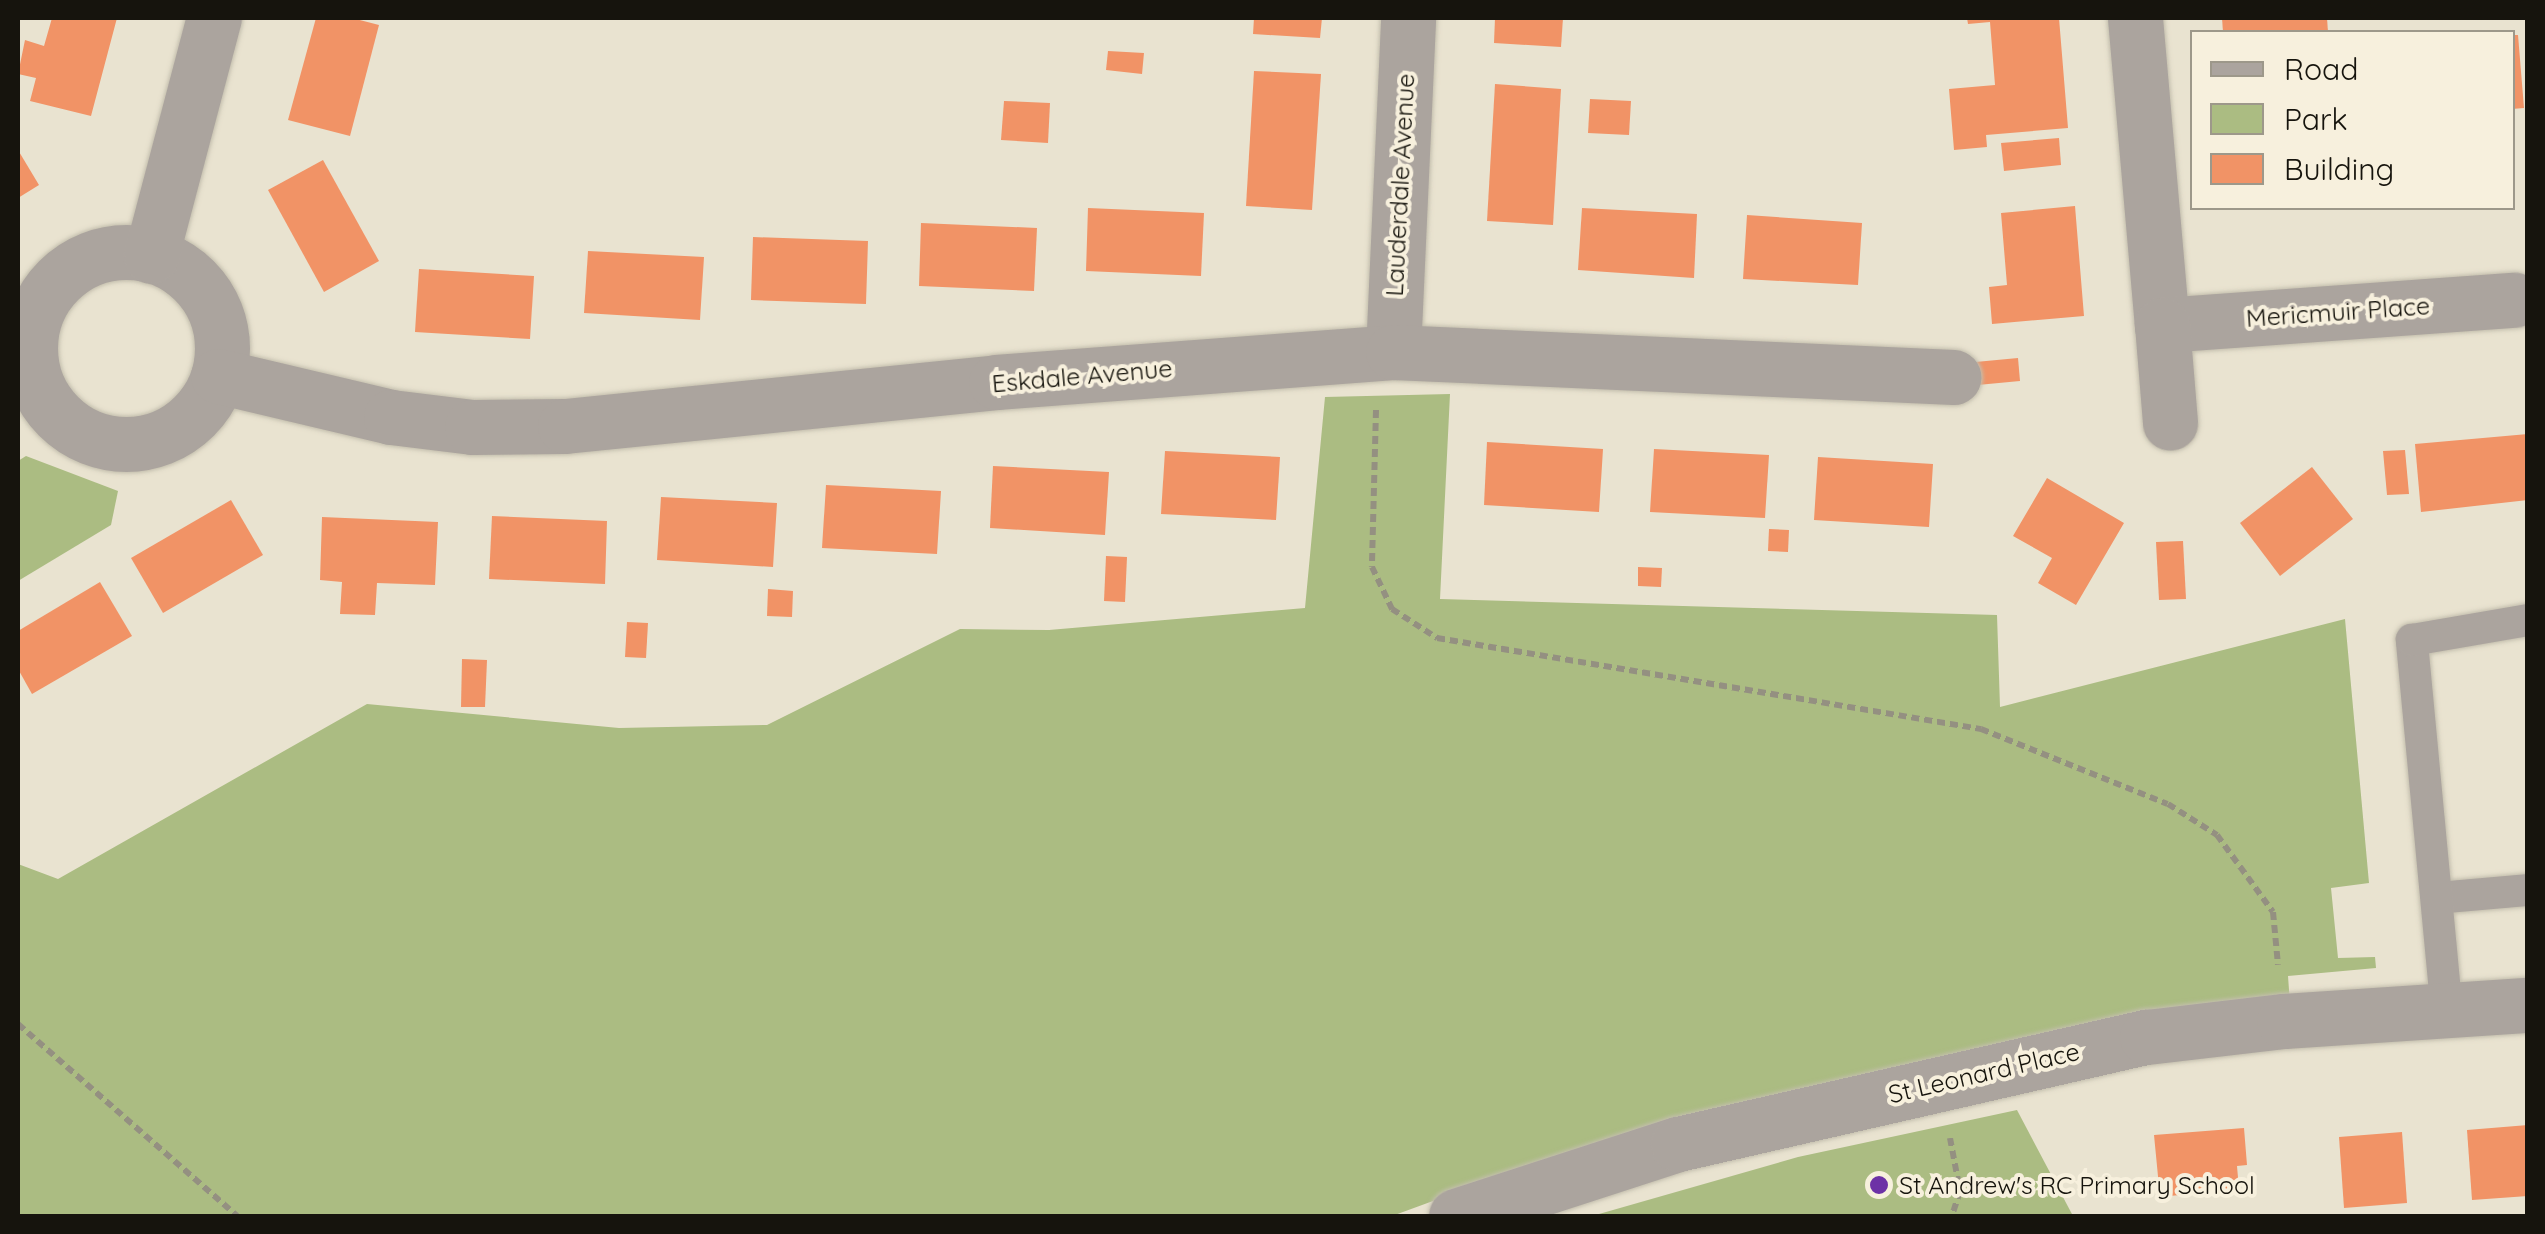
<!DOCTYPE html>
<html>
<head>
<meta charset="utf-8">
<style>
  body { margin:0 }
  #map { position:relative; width:2545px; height:1234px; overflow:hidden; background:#e9e3d0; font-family:Quicksand,sans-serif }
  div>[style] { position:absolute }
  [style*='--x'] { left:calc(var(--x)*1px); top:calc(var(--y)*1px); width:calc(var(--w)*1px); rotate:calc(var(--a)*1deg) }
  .green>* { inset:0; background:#abbc82 }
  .building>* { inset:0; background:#f19366 }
  .path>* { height:6px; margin-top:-3px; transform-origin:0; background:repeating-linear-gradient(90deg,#949081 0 8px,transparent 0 13px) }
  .roads { filter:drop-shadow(0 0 2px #c3bead) drop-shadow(0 0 2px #c3bead) }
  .lane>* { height:32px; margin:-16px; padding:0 16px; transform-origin:16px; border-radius:16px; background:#aba49e }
  .street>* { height:55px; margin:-27.5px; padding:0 27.5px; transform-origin:27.5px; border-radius:27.5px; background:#aba49e }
  .street>.ring { margin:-27.5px; padding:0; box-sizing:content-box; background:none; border:55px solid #aba49e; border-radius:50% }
  .dots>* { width:28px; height:28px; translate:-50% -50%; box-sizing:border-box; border:5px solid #f7f0dd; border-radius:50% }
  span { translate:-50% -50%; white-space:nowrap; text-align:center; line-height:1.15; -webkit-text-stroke:8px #f7f0dd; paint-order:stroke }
  .street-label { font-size:25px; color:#16140d }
  .poi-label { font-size:25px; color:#16140d }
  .left { translate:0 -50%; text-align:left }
  .frame { position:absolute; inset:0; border:20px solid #16140d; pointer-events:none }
  .legend { position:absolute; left:2190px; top:30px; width:325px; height:180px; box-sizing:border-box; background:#f7f0dd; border:2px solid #9d988a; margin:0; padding:12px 18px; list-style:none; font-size:30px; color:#16140d }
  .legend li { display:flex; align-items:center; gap:20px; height:50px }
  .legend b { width:50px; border:2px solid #9d988a }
</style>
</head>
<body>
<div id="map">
  <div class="green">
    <div style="clip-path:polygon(1450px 394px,1440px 599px,1997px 615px,2000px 707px,2345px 619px,2369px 883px,2331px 888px,2338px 958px,2375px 957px,2376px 968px,2288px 976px,2290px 1004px,1537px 1163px,1392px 1216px,18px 1216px,18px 864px,58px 879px,367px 704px,619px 728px,767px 725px,960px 629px,1049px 630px,1305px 608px,1325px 397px)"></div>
    <div style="clip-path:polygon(26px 456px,118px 491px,111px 525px,18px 581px,18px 461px)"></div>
    <div style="clip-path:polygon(2017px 1110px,2073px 1216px,1592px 1216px,1798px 1157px)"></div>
  </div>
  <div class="building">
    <div style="clip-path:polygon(52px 18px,117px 18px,91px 116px,30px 101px,36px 78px,18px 74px,25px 40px,44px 46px)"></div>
    <div style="clip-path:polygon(316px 18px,352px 18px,379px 25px,350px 136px,288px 120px)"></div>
    <div style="clip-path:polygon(1254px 18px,1322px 18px,1320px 38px,1253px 34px)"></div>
    <div style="clip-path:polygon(1495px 18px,1563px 18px,1561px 47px,1494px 43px)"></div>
    <div style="clip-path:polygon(1967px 18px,2059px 18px,2068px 128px,1986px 135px,1987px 147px,1954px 150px,1949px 89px,1995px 85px,1990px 22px,1968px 24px)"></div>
    <div style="clip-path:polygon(2222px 18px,2327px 18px,2328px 32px,2223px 32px)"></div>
    <div style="clip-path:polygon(2512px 35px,2518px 35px,2524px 108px,2512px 109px)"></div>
    <div style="clip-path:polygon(1108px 51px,1144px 53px,1142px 74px,1106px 70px)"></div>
    <div style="clip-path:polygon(1254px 71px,1321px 74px,1312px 210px,1246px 206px)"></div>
    <div style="clip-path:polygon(1495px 84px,1561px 89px,1553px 225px,1487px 221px)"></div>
    <div style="clip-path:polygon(1590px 99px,1631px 101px,1629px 135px,1588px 133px)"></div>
    <div style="clip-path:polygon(1004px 101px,1050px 103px,1048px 143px,1001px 140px)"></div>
    <div style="clip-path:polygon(2059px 138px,2061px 165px,2004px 171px,2001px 143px)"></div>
    <div style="clip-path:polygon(18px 150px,39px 185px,18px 198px)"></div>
    <div style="clip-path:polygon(323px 160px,379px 261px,324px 292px,268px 190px)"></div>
    <div style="clip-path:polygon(2075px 206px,2084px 316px,1992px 324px,1989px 287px,2007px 285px,2001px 213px)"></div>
    <div style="clip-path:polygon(1088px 208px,1204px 213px,1201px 276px,1086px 271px)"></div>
    <div style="clip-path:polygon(1582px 208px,1697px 214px,1694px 278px,1578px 270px)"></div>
    <div style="clip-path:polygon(1747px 215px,1862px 223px,1858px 285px,1743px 279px)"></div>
    <div style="clip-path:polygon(921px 223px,1037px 228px,1034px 291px,919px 286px)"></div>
    <div style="clip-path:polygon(753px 237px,868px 241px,866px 304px,751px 300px)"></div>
    <div style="clip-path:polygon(588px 251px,704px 257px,700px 320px,584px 313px)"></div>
    <div style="clip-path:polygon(419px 269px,534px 276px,530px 339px,415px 332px)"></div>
    <div style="clip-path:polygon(2018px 358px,2020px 381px,1967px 386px,1965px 363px)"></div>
    <div style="clip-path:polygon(2528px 434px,2528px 500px,2421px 512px,2415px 444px)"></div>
    <div style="clip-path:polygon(1487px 442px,1603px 449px,1599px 512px,1484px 505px)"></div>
    <div style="clip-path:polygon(1654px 449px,1769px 455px,1765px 518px,1650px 512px)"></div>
    <div style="clip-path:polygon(2405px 450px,2409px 494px,2387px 495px,2383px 451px)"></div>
    <div style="clip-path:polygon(1165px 451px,1280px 457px,1276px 520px,1161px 514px)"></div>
    <div style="clip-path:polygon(1818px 457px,1933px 464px,1929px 527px,1814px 520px)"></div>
    <div style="clip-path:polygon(993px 466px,1109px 472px,1105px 535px,990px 528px)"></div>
    <div style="clip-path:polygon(2312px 467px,2353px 519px,2280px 576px,2240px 523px)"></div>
    <div style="clip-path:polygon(2047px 478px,2124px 523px,2076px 605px,2038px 583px,2052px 558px,2013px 536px)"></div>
    <div style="clip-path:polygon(826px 485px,941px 491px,937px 554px,822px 548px)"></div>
    <div style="clip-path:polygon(661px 497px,777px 503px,773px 567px,657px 560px)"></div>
    <div style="clip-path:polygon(231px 500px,263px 555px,163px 613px,131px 558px)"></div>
    <div style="clip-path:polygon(492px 516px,607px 521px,605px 584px,489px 579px)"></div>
    <div style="clip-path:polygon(322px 517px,438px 522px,435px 585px,377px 583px,375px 615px,340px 614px,342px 582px,320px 580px)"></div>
    <div style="clip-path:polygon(1769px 529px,1789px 530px,1788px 552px,1768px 551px)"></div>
    <div style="clip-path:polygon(2183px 541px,2186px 599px,2159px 600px,2156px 542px)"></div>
    <div style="clip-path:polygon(1106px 556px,1127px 557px,1125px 602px,1104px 601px)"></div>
    <div style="clip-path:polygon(1638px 567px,1662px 568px,1661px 587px,1638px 586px)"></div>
    <div style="clip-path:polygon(100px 582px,132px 636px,32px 694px,18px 669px,18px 631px)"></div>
    <div style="clip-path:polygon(768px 589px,793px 591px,792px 617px,767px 616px)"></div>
    <div style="clip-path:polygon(627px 622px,648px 623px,646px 658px,625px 657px)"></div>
    <div style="clip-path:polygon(462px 659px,487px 660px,485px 707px,461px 707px)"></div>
    <div style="clip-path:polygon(2528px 1125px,2528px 1196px,2472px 1200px,2467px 1130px)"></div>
    <div style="clip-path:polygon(2244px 1128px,2247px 1165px,2237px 1166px,2239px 1189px,2160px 1197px,2154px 1135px)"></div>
    <div style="clip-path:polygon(2402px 1132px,2407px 1203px,2344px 1208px,2339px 1137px)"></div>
  </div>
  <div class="path">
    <div style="--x:1376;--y:410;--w:157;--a:91.5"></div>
    <div style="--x:1372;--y:567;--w:47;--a:64.5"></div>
    <div style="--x:1392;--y:609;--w:54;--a:32.8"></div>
    <div style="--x:1437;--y:638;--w:552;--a:9.5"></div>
    <div style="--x:1981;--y:729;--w:201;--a:21.9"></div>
    <div style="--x:2168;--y:804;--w:58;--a:32.3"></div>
    <div style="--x:2217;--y:835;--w:95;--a:54"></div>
    <div style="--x:2273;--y:912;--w:53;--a:84.6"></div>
    <div style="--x:18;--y:1024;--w:291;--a:41.2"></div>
    <div style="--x:1950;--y:1138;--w:54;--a:79.3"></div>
    <div style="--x:1960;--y:1191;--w:26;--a:108"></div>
  </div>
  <div class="roads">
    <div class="lane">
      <div style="--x:2437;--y:898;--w:91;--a:-5"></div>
      <div style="--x:2447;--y:1013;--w:375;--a:-95.4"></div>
      <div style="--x:2412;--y:640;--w:118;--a:-9.8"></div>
    </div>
    <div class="street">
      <div style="--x:2135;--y:18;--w:308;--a:85"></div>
      <div style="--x:2162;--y:325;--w:353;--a:-4.1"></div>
      <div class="ring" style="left:30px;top:252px;width:137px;height:137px"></div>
      <div style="--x:151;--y:256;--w:246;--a:-75.2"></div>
      <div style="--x:2162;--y:325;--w:98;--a:85.3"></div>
      <div style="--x:1393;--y:352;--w:334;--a:-87.4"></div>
      <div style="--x:218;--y:376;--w:178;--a:13.3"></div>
      <div style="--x:391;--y:417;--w:82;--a:7"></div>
      <div style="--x:472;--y:427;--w:93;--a:-0.6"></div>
      <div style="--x:565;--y:426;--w:433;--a:-5.8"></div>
      <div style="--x:996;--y:382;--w:398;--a:-4.3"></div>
      <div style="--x:1393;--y:352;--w:561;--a:2.56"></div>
      <div style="--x:1456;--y:1216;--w:233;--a:-18"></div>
      <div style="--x:1678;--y:1144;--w:481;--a:-12.9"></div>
      <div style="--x:2147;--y:1037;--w:138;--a:-6.7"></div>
      <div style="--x:2284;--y:1021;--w:245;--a:-3.8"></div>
    </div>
  </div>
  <div class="dots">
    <div style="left:1879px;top:1185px;background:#6d31a6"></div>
  </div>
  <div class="street-label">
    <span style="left:1400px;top:185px;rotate:-87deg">Lauderdale Avenue</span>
    <span style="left:2338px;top:312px;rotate:-4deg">Mericmuir Place</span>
    <span style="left:1082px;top:376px;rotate:-5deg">Eskdale Avenue</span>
    <span style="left:1984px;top:1073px;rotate:-13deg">St Leonard Place</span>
  </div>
  <div class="poi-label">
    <span class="left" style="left:1899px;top:1185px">St Andrew's RC Primary School</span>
  </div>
  <div class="frame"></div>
  <ul class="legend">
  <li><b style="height:12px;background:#aba49e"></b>Road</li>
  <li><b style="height:28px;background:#abbc82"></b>Park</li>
  <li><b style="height:28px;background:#f19366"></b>Building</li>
  </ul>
</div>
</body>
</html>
